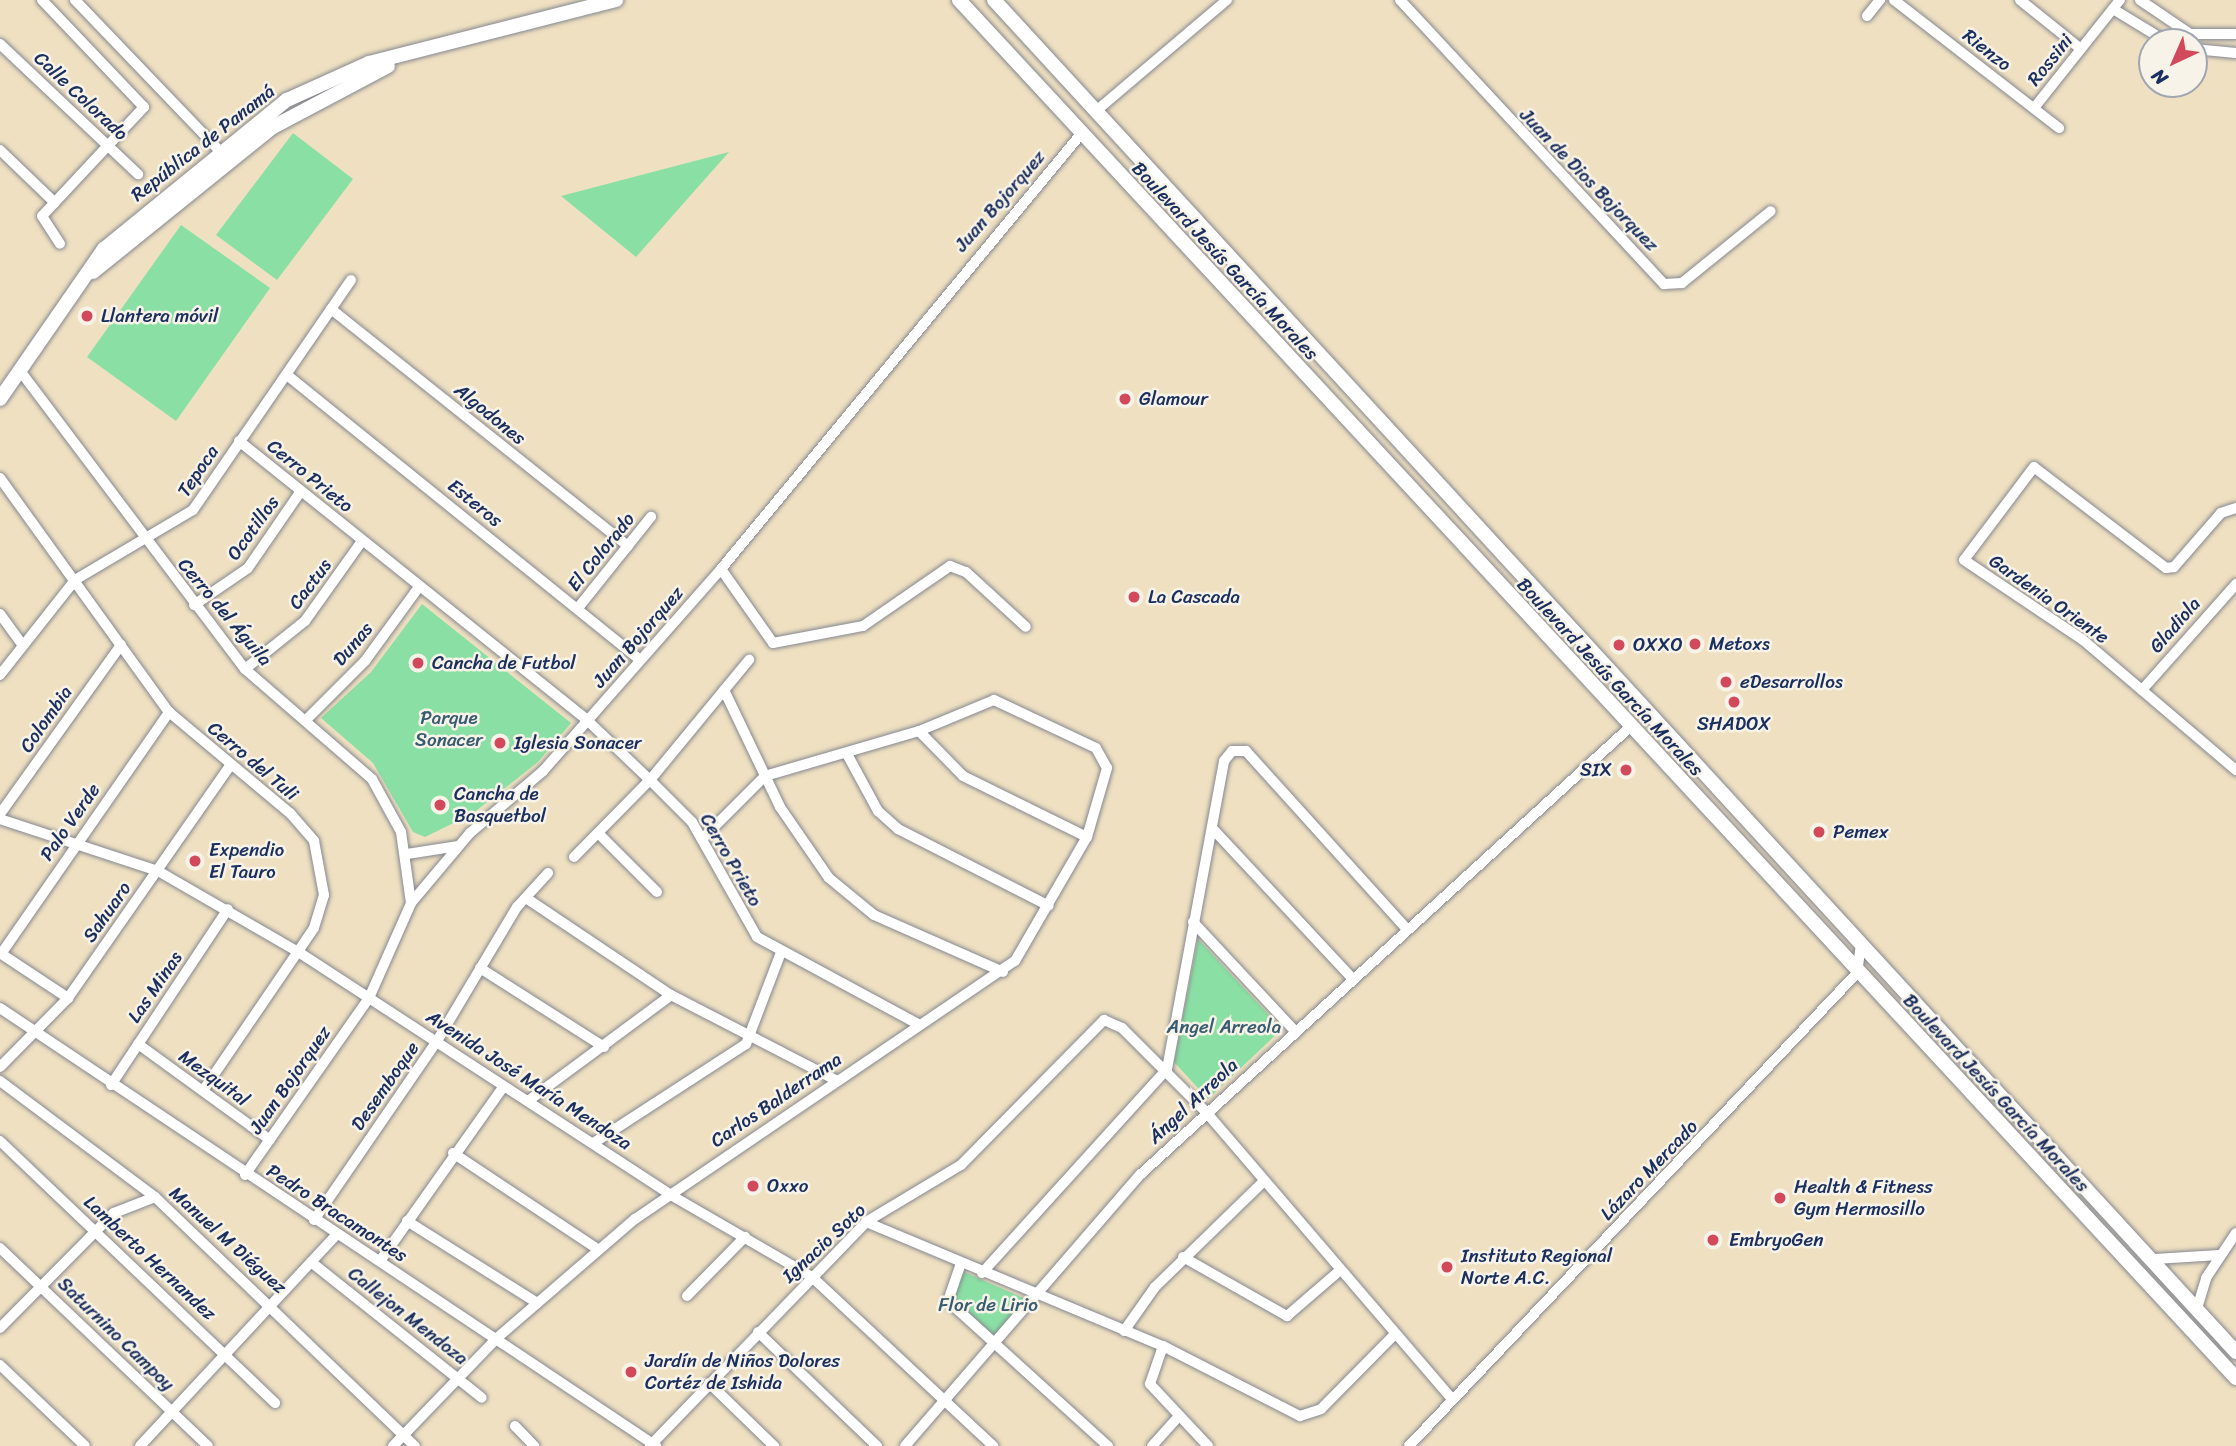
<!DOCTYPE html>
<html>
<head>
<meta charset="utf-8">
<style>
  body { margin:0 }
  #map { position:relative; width:2236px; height:1446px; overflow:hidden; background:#efe0c1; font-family:Sriracha,sans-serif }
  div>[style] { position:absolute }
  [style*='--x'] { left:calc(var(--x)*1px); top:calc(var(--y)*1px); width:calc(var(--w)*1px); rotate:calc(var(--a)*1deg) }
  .green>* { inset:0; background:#8ae0a4 }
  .roads { filter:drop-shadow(0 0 2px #858890) drop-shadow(0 0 2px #858890) }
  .minor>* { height:10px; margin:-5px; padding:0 5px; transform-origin:5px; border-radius:5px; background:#fff }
  .major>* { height:14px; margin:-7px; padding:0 7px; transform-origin:7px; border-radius:7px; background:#fff }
  .dots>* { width:19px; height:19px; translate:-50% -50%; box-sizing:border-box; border:4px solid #f7f3e8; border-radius:50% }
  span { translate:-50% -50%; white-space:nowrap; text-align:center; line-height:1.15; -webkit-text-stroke:5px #f7f3e8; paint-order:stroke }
  .street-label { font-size:19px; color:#1b2f5e }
  .poi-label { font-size:19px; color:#1b2f5e }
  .left { translate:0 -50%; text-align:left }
  .right { translate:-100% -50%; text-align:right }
  .park-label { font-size:19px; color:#375b70 }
  .north { position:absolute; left:2138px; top:28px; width:70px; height:70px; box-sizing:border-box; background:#f7f3e8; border:2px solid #9fa5b1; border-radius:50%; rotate:224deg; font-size:19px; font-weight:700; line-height:28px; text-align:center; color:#1b2f5e }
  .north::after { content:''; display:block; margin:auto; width:24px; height:32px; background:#d1495b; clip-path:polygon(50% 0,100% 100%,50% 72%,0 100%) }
</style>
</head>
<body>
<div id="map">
  <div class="green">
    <div style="clip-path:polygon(293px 133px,353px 179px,277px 280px,216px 235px)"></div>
    <div style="clip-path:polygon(729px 152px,636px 257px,561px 196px)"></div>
    <div style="clip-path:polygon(181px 225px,270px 288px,176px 421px,87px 357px)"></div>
    <div style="clip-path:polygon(422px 604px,571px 723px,538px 762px,472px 814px,425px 837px,413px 832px,373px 763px,321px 718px,371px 672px)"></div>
    <div style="clip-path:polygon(1198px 939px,1282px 1029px,1208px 1099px,1174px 1062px)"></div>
    <div style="clip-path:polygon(964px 1272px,1026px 1299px,994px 1338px,950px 1298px)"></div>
  </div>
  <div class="roads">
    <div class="minor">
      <div style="--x:42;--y:0;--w:148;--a:46.4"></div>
      <div style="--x:144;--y:107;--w:149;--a:133.1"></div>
      <div style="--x:42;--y:216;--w:33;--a:57"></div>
      <div style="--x:75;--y:0;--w:208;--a:46.2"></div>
      <div style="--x:1400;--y:0;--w:388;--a:47.1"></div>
      <div style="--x:1664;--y:284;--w:18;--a:-3"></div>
      <div style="--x:1682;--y:283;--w:114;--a:-39"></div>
      <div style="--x:1894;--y:0;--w:209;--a:37.8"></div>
      <div style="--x:2020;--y:0;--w:78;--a:38.8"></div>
      <div style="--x:2140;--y:0;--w:60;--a:34.2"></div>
      <div style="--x:2190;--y:34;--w:46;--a:0"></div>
      <div style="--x:2113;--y:9;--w:63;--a:31.4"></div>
      <div style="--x:1867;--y:16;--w:21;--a:-51"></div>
      <div style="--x:0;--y:44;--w:190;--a:43.3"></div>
      <div style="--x:2194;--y:49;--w:42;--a:5.4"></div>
      <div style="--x:2034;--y:108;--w:138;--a:-51.5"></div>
      <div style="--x:1096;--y:111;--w:172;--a:-40.3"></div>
      <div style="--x:0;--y:150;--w:76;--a:43.9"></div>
      <div style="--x:331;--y:309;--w:380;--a:38.6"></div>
      <div style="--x:21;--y:372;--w:372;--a:53"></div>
      <div style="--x:245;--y:669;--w:168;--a:40.9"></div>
      <div style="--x:372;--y:779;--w:60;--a:61.3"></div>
      <div style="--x:401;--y:832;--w:72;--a:82"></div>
      <div style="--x:287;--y:375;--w:452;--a:38.9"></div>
      <div style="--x:239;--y:441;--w:447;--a:38.7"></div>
      <div style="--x:588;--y:721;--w:86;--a:43.6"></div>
      <div style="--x:650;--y:780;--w:59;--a:45"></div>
      <div style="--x:692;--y:822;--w:132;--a:60.5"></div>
      <div style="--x:757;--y:937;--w:185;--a:28.4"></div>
      <div style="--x:0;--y:478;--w:289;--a:54.2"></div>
      <div style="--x:169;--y:712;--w:158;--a:39.9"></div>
      <div style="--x:290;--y:813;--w:37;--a:49"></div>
      <div style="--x:314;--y:841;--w:55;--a:79.5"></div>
      <div style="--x:324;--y:895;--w:34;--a:107"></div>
      <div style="--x:314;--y:928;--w:197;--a:124.3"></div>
      <div style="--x:2236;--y:508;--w:16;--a:162"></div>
      <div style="--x:2221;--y:513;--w:72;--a:131"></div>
      <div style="--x:2174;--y:567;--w:8;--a:173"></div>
      <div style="--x:2166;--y:568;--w:166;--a:-142.6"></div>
      <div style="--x:2034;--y:467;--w:116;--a:127"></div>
      <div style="--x:1964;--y:560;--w:143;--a:33.9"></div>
      <div style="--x:2083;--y:640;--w:201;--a:40.4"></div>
      <div style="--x:721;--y:569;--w:90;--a:54.9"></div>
      <div style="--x:773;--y:643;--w:92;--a:-10.7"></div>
      <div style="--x:863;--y:626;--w:106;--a:-34.6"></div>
      <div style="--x:950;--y:566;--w:17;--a:21"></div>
      <div style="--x:966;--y:572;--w:81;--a:42.5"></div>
      <div style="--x:194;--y:605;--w:65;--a:-34.4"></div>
      <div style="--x:248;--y:568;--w:93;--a:-55.5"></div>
      <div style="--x:578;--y:608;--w:117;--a:-51.3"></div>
      <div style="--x:0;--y:614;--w:37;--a:54"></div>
      <div style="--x:245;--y:669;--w:77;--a:-38.7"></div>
      <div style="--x:305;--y:621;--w:98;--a:-54.5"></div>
      <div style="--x:0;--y:675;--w:121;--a:-51.7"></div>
      <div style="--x:75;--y:580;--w:137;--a:-30.7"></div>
      <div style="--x:193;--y:510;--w:279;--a:-55.5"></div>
      <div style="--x:724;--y:690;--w:130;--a:64.4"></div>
      <div style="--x:780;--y:807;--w:86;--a:55.4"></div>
      <div style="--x:829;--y:878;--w:58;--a:39.4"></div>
      <div style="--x:874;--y:915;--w:141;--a:23.8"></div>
      <div style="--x:2142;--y:690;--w:142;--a:-48.4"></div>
      <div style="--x:307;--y:719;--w:82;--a:-45"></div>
      <div style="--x:365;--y:661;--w:92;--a:-53.9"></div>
      <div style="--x:919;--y:731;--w:63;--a:45.6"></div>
      <div style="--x:963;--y:776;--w:138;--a:26.2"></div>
      <div style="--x:847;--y:754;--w:65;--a:61.5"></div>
      <div style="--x:878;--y:811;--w:27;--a:42"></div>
      <div style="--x:898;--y:829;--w:169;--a:27"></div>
      <div style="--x:0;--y:814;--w:208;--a:-54.4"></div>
      <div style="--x:0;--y:819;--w:166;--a:18.2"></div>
      <div style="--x:158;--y:871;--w:164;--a:30"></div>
      <div style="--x:300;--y:953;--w:441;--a:33.1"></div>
      <div style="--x:669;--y:1194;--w:165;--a:30.1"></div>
      <div style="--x:812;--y:1277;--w:248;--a:43"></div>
      <div style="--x:1212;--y:828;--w:205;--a:47"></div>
      <div style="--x:599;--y:834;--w:82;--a:45"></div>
      <div style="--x:407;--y:854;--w:52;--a:-8.9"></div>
      <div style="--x:574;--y:857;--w:108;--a:-45.4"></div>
      <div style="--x:650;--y:780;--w:156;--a:-50.5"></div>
      <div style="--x:526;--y:898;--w:174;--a:33.8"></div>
      <div style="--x:671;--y:995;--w:186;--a:27.3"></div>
      <div style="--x:1193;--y:922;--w:149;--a:46.9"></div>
      <div style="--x:0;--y:953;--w:82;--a:33.5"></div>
      <div style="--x:1;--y:954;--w:295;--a:-55.2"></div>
      <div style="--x:480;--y:968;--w:147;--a:32.5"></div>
      <div style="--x:0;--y:1008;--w:789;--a:33.73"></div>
      <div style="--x:138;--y:1044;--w:163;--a:36"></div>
      <div style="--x:0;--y:1067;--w:97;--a:-45.4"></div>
      <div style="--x:68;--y:998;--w:283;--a:-55.1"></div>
      <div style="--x:0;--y:1081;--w:194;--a:36.8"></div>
      <div style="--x:155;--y:1197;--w:360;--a:43.8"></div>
      <div style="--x:111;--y:1085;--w:211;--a:-56.4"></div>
      <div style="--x:528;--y:1101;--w:178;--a:-36.5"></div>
      <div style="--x:0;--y:1141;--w:380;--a:43.6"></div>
      <div style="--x:595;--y:1142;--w:180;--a:-33"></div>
      <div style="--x:746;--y:1044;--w:95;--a:-69.1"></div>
      <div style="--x:453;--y:1153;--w:175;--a:33.6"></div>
      <div style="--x:245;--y:1175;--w:216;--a:-55"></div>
      <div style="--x:369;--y:998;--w:104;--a:-66.1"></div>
      <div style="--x:411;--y:903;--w:92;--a:-49.9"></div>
      <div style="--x:470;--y:833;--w:96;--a:-40.3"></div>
      <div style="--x:543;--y:771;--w:269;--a:-48.6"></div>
      <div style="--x:721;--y:569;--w:565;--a:-50.39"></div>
      <div style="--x:314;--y:1220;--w:217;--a:-55.5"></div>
      <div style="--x:437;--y:1041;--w:156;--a:-59.2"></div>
      <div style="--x:517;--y:907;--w:46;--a:-47.6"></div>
      <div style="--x:407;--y:1221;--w:154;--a:32.2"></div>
      <div style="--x:866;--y:1222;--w:322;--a:22.7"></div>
      <div style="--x:1163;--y:1346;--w:154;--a:27.1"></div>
      <div style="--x:1300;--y:1416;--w:22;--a:-18"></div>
      <div style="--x:1321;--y:1409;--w:104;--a:-45.4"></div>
      <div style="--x:0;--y:1248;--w:287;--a:43.6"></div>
      <div style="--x:1183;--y:1257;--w:120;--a:29.6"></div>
      <div style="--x:1287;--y:1316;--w:67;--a:-40.8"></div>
      <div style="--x:2155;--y:1259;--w:64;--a:-3.6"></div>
      <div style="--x:380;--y:1261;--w:214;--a:-54.7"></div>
      <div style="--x:311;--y:1262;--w:218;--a:38.5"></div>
      <div style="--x:961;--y:1263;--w:40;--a:108.9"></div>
      <div style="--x:948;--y:1301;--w:216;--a:42.2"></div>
      <div style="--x:982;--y:1273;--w:275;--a:-47.8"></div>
      <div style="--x:1167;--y:1069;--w:313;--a:-79.5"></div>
      <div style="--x:1224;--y:761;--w:13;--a:-51"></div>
      <div style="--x:1232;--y:751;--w:14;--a:0"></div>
      <div style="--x:1246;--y:751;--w:239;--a:47.9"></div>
      <div style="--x:687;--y:1296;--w:83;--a:-45.5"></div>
      <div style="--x:2198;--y:1305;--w:28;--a:-73"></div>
      <div style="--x:2206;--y:1278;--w:54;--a:-56.3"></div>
      <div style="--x:0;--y:1328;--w:162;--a:-45.3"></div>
      <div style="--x:114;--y:1213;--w:44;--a:-21.3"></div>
      <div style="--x:1124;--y:1331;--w:54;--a:-54.8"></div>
      <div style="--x:1155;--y:1287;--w:148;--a:-44.2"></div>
      <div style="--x:758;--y:1332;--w:165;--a:43.8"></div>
      <div style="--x:1163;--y:1346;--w:40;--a:108.9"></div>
      <div style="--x:1150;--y:1384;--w:85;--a:46.9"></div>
      <div style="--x:0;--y:1365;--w:117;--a:43.6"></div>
      <div style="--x:709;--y:1383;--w:91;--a:44.1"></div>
      <div style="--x:515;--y:1426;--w:28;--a:46"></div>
      <div style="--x:140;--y:1446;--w:289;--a:-47.1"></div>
      <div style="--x:393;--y:1446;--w:150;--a:-46.1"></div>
      <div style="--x:497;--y:1338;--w:182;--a:-40.8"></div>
      <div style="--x:635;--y:1219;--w:459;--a:-34.2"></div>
      <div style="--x:1015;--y:961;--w:143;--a:-59.9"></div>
      <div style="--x:1087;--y:837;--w:72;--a:-73.8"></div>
      <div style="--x:1107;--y:768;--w:23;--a:-119"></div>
      <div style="--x:1096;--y:748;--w:113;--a:-154.8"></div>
      <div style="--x:994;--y:700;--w:81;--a:157.5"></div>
      <div style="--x:919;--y:731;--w:160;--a:163.7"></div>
      <div style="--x:765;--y:776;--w:89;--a:135"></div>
      <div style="--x:650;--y:1446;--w:311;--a:-46"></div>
      <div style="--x:866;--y:1222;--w:111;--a:-31"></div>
      <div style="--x:961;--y:1165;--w:204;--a:-45.4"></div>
      <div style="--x:1104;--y:1020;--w:20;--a:24"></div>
      <div style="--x:1122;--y:1028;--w:119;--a:45"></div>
      <div style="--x:1206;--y:1112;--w:378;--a:49.4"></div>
      <div style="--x:905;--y:1446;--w:360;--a:-49.1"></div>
      <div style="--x:1141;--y:1174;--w:663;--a:-42.43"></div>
      <div style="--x:1152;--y:1446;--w:38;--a:-48"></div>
      <div style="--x:1409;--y:1446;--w:651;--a:-46.55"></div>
      <div style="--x:1857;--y:973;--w:29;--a:-82"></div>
    </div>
    <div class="major">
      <div style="--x:959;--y:0;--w:1879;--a:47.18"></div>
      <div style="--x:994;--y:0;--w:1836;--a:47.43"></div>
      <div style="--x:93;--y:272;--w:231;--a:-38.9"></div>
      <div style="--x:273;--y:127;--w:130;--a:-27.9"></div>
      <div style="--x:0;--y:399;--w:183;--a:-55.3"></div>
      <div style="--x:104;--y:249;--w:236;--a:-39.2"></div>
      <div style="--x:287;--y:100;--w:90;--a:-24.3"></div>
      <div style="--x:369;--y:63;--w:255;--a:-14.3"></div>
    </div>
  </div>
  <div class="dots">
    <div style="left:87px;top:316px;background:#d1495b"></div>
    <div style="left:1125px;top:399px;background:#d1495b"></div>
    <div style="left:1134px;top:597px;background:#d1495b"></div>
    <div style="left:1695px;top:644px;background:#d1495b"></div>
    <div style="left:1619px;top:645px;background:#d1495b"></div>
    <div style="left:418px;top:663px;background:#d1495b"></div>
    <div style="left:1726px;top:682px;background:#d1495b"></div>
    <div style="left:1734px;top:702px;background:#d1495b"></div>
    <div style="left:500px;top:743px;background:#d1495b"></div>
    <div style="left:1626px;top:770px;background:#d1495b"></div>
    <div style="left:440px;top:805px;background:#d1495b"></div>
    <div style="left:1819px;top:832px;background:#d1495b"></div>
    <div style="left:195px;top:861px;background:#d1495b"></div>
    <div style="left:753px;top:1186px;background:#d1495b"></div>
    <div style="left:1780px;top:1198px;background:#d1495b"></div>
    <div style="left:1713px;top:1240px;background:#d1495b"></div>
    <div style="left:1447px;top:1267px;background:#d1495b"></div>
    <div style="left:631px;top:1372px;background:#d1495b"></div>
  </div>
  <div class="street-label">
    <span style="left:1987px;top:50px;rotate:38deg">Rienzo</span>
    <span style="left:2050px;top:60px;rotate:-51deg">Rossini</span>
    <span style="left:81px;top:96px;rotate:43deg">Calle Colorado</span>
    <span style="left:203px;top:143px;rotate:-38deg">República de Panamá</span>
    <span style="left:1589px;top:180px;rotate:46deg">Juan de Dios Bojorquez</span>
    <span style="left:1000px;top:201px;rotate:-49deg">Juan Bojorquez</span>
    <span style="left:1225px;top:261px;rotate:47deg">Boulevard Jesús García Morales</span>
    <span style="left:490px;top:414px;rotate:39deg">Algodones</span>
    <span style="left:198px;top:471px;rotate:-56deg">Tepoca</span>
    <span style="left:310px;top:476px;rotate:39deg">Cerro Prieto</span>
    <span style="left:475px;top:503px;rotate:39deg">Esteros</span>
    <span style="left:253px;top:528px;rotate:-54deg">Ocotillos</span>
    <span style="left:601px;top:552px;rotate:-51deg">El Colorado</span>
    <span style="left:310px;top:584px;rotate:-53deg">Cactus</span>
    <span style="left:2049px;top:599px;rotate:35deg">Gardenia Oriente</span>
    <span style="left:225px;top:612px;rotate:50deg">Cerro del Águila</span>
    <span style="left:2175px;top:625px;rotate:-49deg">Gladiola</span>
    <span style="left:638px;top:637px;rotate:-49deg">Juan Bojorquez</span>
    <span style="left:353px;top:644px;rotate:-50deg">Dunas</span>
    <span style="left:1610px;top:677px;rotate:47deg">Boulevard Jesús García Morales</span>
    <span style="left:46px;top:719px;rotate:-55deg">Colombia</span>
    <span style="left:253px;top:761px;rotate:40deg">Cerro del Tuli</span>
    <span style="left:70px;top:822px;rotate:-55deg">Palo Verde</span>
    <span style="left:731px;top:860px;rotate:60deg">Cerro Prieto</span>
    <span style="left:107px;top:912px;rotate:-55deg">Sahuaro</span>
    <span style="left:155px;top:987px;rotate:-56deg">Las Minas</span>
    <span style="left:214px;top:1078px;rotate:36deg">Mezquital</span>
    <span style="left:290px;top:1080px;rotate:-55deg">Juan Bojorquez</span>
    <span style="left:529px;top:1080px;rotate:33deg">Avenida José María Mendoza</span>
    <span style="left:385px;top:1086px;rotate:-55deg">Desemboque</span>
    <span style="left:1996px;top:1093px;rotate:47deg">Boulevard Jesús García Morales</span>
    <span style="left:776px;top:1100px;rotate:-34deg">Carlos Balderrama</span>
    <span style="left:1193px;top:1101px;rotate:-43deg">Ángel Arreola</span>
    <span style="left:1649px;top:1170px;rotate:-46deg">Lázaro Mercado</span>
    <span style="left:337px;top:1213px;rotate:33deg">Pedro Bracamontes</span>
    <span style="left:228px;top:1240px;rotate:42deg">Manuel M Diéguez</span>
    <span style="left:824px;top:1243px;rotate:-43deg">Ignacio Soto</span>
    <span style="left:150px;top:1258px;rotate:43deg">Lamberto Hernandez</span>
    <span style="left:408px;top:1316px;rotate:38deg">Callejon Mendoza</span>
    <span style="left:116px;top:1334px;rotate:44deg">Saturnino Campoy</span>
  </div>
  <div class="poi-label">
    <span class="left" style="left:101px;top:316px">Llantera móvil</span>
    <span class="left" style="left:1139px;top:399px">Glamour</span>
    <span class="left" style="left:1148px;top:597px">La Cascada</span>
    <span class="left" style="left:1709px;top:644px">Metoxs</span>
    <span class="left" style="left:1633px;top:645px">OXXO</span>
    <span class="left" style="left:432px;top:663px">Cancha de Futbol</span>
    <span class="left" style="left:1740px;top:682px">eDesarrollos</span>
    <span style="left:1734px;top:724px">SHADOX</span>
    <span class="left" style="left:514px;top:743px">Iglesia Sonacer</span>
    <span class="right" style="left:1612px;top:770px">SIX</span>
    <span class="left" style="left:454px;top:805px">Cancha de<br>Basquetbol</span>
    <span class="left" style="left:1833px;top:832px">Pemex</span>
    <span class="left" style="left:209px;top:861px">Expendio<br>El Tauro</span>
    <span class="left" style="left:767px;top:1186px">Oxxo</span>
    <span class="left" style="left:1794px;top:1198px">Health &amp; Fitness<br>Gym Hermosillo</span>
    <span class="left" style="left:1729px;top:1240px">EmbryoGen</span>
    <span class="left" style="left:1461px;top:1267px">Instituto Regional<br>Norte A.C.</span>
    <span class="left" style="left:645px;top:1372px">Jardín de Niños Dolores<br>Cortéz de Ishida</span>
  </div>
  <div class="park-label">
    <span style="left:449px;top:729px">Parque<br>Sonacer</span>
    <span style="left:1224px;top:1027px">Angel Arreola</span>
    <span style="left:988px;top:1305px">Flor de Lirio</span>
  </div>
  <div class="north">N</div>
</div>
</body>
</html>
